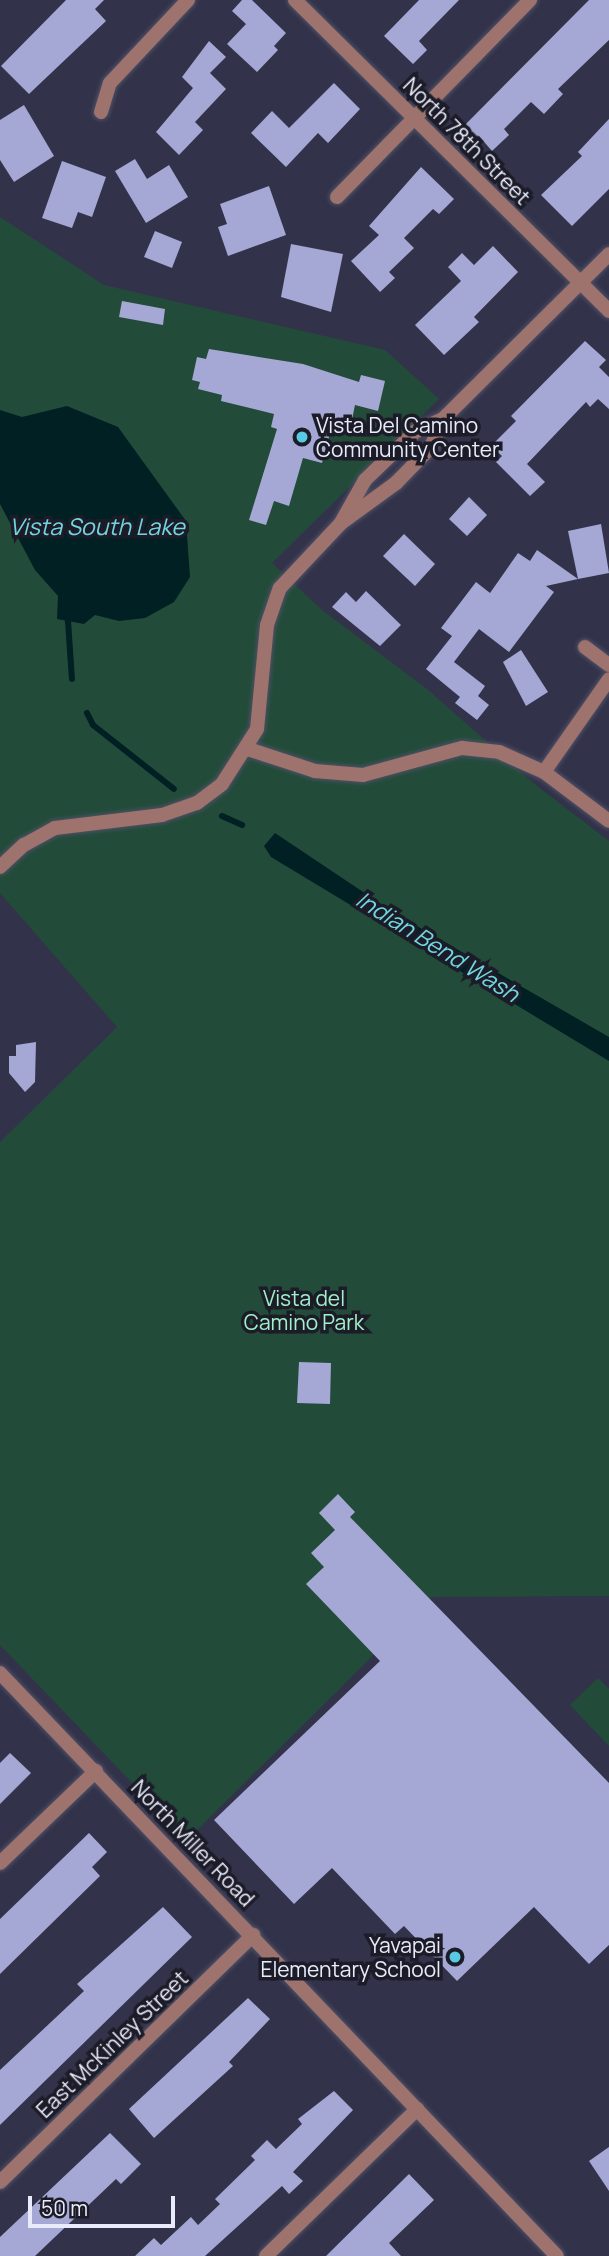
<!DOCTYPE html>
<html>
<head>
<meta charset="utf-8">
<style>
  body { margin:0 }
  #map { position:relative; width:609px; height:2256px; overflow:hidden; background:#32334a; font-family:Manrope,sans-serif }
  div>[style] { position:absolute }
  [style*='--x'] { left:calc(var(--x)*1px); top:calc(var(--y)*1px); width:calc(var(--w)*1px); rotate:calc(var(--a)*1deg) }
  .green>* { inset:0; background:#224c39 }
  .water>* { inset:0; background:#002024 }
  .stream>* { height:6px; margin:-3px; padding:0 3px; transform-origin:3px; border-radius:3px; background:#002024 }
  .building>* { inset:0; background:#a5a7d4 }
  .roads { filter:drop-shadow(0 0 2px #4f5066) drop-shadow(0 0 2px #4f5066) }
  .minor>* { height:14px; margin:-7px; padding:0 7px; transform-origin:7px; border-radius:7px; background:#9e736d }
  .tertiary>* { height:14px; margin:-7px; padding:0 7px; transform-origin:7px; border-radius:7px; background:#9e736d }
  .dots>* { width:19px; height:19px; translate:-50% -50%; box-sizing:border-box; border:4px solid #1b1c27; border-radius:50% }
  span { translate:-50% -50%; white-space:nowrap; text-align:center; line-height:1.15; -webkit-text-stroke:7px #1b1c27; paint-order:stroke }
  .street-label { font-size:21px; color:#e9ebfa }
  .poi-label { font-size:21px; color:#e9ebfa }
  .left { translate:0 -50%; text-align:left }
  .right { translate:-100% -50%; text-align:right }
  .park-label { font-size:21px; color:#a0f0c9 }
  .water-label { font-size:23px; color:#71d6e0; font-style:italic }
  .scale { position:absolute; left:28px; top:2196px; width:147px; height:32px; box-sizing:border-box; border:4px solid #e9ebfa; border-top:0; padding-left:9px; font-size:21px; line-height:24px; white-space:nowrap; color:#e9ebfa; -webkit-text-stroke:5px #1b1c27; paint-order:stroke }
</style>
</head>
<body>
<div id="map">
  <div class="green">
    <div style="clip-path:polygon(0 217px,104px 285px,385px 350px,439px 399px,272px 563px,322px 610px,427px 689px,537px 786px,609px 841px,609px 1596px,432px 1597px,187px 1840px,0 1645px,0 1142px,117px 1027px,0 893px)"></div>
    <div style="clip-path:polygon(598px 1678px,609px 1689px,609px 1746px,570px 1705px)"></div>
  </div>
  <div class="water">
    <div style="clip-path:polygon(67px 406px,118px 427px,186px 521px,190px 577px,174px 602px,145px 618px,119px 621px,95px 615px,84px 624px,57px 619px,58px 596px,35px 570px,0 504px,0 410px,22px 417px)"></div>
    <div style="clip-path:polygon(275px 833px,396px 914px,609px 1037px,609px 1061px,271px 857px,264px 846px)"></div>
  </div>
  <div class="stream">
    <div style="--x:71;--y:615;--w:7;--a:117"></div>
    <div style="--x:68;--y:621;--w:58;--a:86.1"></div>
    <div style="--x:87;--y:713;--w:13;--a:63"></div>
    <div style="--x:93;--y:725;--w:103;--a:38.3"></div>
    <div style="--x:222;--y:816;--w:22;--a:24"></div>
  </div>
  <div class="building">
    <div style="clip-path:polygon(66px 0,104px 0,95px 9px,106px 21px,29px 94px,1px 66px)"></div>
    <div style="clip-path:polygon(242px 0,252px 0,286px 33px,274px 46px,278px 50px,257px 72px,227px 44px,246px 24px,232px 11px)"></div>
    <div style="clip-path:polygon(419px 0,459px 0,419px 41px,427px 50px,413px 64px,384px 36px)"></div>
    <div style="clip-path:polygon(589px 0,609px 0,609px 40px,558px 89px,563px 94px,544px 114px,531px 102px,504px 129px,509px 135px,492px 151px,479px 136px,471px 144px,458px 132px)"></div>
    <div style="clip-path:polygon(209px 41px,226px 57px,210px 73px,226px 89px,195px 122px,203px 130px,179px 155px,156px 132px,193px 88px,182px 77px)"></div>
    <div style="clip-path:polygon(334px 83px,360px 109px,328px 143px,318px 133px,286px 167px,251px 133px,272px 111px,289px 128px)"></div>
    <div style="clip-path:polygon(24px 105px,54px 156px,14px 182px,0 160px,0 120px)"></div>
    <div style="clip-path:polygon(609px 119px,609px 189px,572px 226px,541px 195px,582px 156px,578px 152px)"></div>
    <div style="clip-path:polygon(135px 159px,147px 179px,169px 165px,188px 197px,146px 223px,115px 171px)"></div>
    <div style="clip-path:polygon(62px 161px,106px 177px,92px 217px,78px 212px,72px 228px,42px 218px)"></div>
    <div style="clip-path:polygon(421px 167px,454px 199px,439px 214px,433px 209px,404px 238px,414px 248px,389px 272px,395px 278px,380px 292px,351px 261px,379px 235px,369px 226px)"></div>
    <div style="clip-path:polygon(269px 186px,286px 235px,228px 256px,218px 227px,227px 224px,220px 204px)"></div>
    <div style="clip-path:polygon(155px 231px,182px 242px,172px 268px,144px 257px)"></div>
    <div style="clip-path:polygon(291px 244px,343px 254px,331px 312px,281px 297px)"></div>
    <div style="clip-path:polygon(493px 246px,518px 272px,474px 317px,479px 322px,444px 355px,415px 325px,461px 281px,448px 267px,462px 253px,474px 265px)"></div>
    <div style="clip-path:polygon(122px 301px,165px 309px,163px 325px,119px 317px)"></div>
    <div style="clip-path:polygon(585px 341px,606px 360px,599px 367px,609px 377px,609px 409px,598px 399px,590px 407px,586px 402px,527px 464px,545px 482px,530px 496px,496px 462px,502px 456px,491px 446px,516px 421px,511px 416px)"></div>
    <div style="clip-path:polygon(209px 349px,303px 364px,359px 382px,361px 375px,385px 381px,378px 411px,355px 405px,349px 434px,331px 429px,322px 463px,303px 458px,289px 506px,274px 501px,266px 525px,249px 520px,277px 429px,271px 427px,274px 414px,221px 401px,222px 395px,198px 389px,200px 382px,192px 380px,197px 357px,206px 359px)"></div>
    <div style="clip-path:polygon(469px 497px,487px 515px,467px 536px,449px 519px)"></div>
    <div style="clip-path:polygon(601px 524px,609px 573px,578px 579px,568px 531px)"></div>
    <div style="clip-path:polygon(404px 534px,435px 564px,415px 586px,383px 556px)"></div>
    <div style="clip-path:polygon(537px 550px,578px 579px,546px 586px,554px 592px,509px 652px,479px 629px,454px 662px,485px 686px,478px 696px,489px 705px,477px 720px,455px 703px,460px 697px,426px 669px,452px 636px,441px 628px,476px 582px,490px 593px,518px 553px,530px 561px)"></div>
    <div style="clip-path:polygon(366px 591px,401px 625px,380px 646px,332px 607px,346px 592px,356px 602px)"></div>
    <div style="clip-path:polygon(521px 650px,548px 692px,526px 706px,503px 662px)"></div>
    <div style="clip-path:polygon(36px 1042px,35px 1082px,25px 1092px,9px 1073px,9px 1056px,16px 1056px,16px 1045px)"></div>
    <div style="clip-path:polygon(299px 1362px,331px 1363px,330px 1404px,297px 1403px)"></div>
    <div style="clip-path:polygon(338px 1494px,355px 1512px,350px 1517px,609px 1783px,609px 1945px,589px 1964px,534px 1907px,457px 1981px,404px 1926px,395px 1934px,332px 1868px,294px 1904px,214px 1820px,380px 1661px,306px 1584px,324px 1567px,311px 1553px,335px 1530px,319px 1513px)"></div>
    <div style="clip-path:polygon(10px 1753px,31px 1773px,0 1804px,0 1763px)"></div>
    <div style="clip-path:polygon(89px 1833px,107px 1852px,92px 1867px,100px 1876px,0 1974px,0 1919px)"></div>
    <div style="clip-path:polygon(163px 1907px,192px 1937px,0 2125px,0 2070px,84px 1991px,77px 1984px)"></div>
    <div style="clip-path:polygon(248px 1998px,270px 2019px,229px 2062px,233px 2066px,154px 2138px,129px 2109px)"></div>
    <div style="clip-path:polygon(334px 2091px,353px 2110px,293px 2172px,303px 2181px,289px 2194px,282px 2186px,205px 2256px,135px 2256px,154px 2238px,161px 2245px,191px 2217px,198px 2225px,220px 2204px,215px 2199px,255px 2160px,251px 2156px,267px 2140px,276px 2149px,302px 2124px,298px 2119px)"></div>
    <div style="clip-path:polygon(110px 2133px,141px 2164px,121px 2184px,116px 2179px,35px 2256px,0 2256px,0 2237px)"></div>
    <div style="clip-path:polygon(609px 2147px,609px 2191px,589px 2161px)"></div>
    <div style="clip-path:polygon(409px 2174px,434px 2200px,389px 2243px,401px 2256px,326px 2256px)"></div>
  </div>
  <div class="roads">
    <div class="minor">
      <div style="--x:295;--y:0;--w:442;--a:44.7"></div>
      <div style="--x:101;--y:112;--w:30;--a:-73"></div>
      <div style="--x:110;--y:83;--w:114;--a:-46.8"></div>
      <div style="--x:337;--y:197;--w:276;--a:-45.6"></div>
      <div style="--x:585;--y:647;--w:30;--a:37"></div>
      <div style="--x:248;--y:749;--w:71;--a:18.2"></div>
      <div style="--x:315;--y:771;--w:48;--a:4.8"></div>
      <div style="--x:363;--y:775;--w:103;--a:-15.3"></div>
      <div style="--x:462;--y:748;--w:37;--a:6"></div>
      <div style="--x:499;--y:752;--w:49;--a:24"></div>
      <div style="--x:544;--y:772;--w:81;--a:37"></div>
      <div style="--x:544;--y:772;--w:113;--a:-55"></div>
      <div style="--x:0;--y:1863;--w:133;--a:-43.8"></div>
      <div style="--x:0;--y:2182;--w:354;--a:-44.3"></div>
      <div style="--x:266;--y:2256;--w:211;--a:-44.2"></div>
    </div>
    <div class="tertiary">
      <div style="--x:342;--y:521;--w:47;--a:-60.7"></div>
      <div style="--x:365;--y:480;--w:71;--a:-43.9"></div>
      <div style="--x:416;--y:431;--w:30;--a:-24"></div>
      <div style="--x:0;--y:867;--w:33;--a:-43"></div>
      <div style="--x:24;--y:845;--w:35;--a:-29"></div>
      <div style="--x:55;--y:828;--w:108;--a:-6.9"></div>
      <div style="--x:162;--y:815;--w:37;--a:-19"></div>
      <div style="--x:197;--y:803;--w:31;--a:-37"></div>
      <div style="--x:222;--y:784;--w:65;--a:-57.5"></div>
      <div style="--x:257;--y:729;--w:104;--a:-84.5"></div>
      <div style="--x:267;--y:625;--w:39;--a:-71"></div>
      <div style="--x:280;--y:588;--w:89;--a:-46.8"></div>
      <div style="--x:341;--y:523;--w:68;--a:-36"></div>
      <div style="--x:396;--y:483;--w:50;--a:-45.8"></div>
      <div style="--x:431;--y:447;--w:30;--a:-67"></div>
      <div style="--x:443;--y:419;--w:234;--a:-44.8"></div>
      <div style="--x:0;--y:1673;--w:806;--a:46.31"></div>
    </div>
  </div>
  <div class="dots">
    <div style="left:302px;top:437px;background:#57c9e2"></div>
    <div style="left:455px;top:1957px;background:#57c9e2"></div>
  </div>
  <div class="street-label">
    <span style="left:467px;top:141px;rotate:45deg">North 78th Street</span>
    <span style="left:193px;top:1843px;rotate:46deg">North Miller Road</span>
    <span style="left:112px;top:2044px;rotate:-44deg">East McKinley Street</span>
  </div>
  <div class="poi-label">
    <span class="left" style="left:316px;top:437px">Vista Del Camino<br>Community Center</span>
    <span class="right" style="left:441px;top:1957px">Yavapai<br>Elementary School</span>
  </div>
  <div class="park-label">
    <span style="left:304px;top:1310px">Vista del<br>Camino Park</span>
  </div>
  <div class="water-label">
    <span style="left:97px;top:526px">Vista South Lake</span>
    <span style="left:438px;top:946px;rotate:32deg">Indian Bend Wash</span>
  </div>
  <div class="scale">50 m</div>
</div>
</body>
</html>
